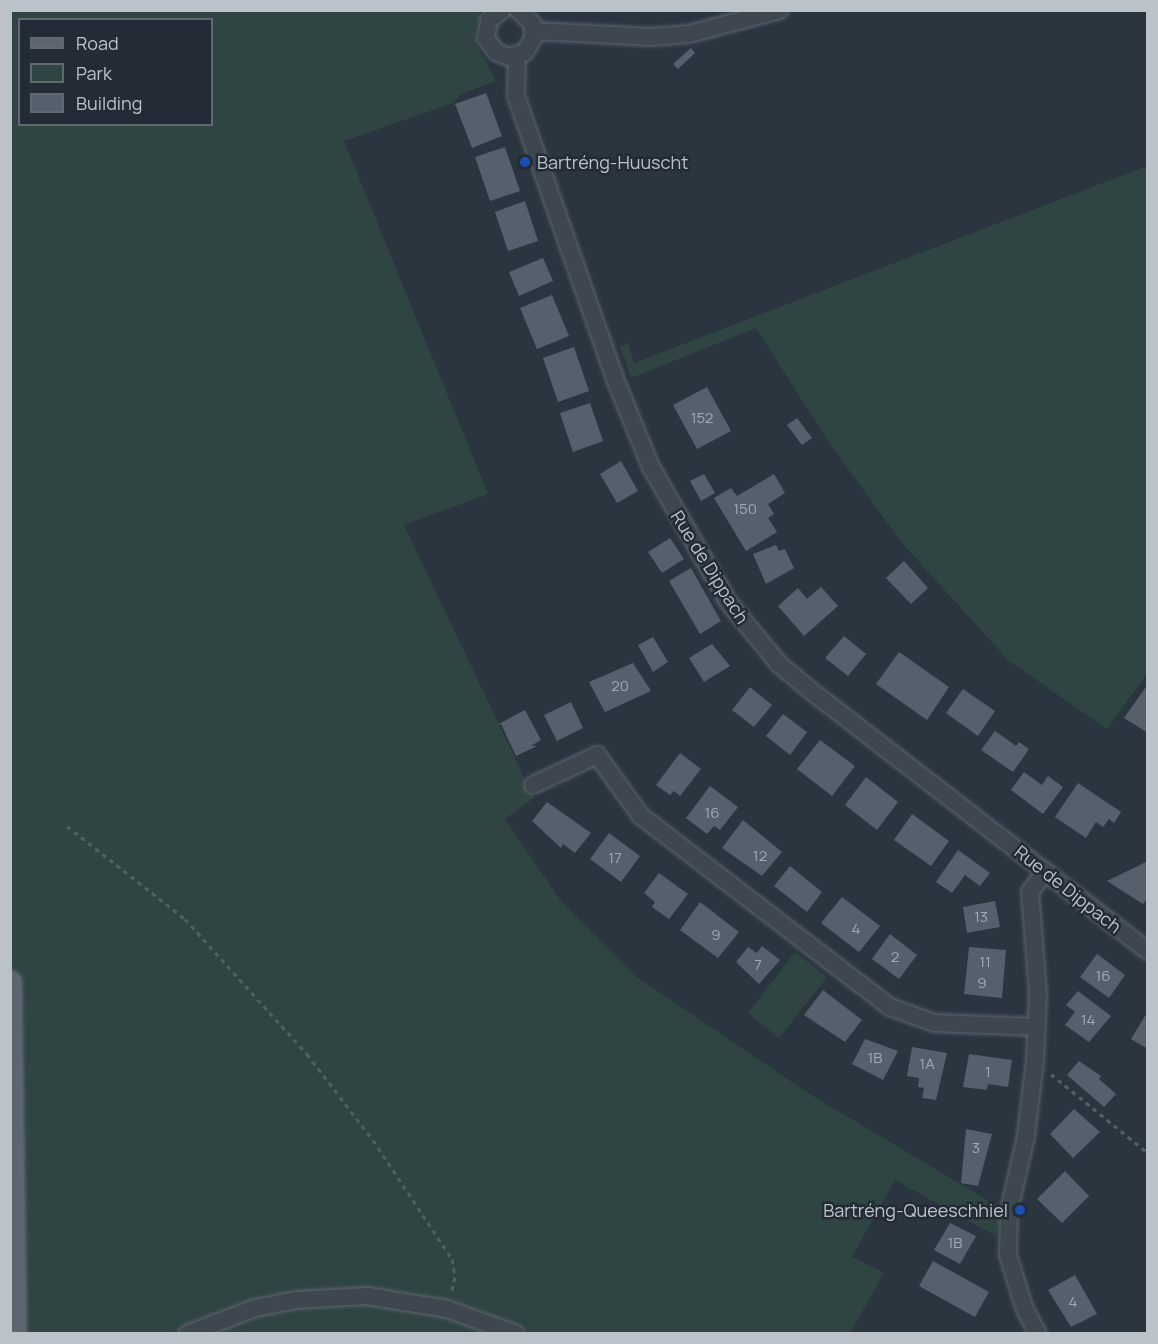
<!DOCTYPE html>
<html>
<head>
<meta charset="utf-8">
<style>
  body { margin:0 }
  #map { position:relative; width:1158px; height:1344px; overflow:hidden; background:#2a3540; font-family:Manrope,sans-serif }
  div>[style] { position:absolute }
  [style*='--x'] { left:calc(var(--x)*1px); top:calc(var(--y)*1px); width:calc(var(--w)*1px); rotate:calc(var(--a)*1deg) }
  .green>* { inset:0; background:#2f4443 }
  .building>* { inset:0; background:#56606d }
  .path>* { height:3px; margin-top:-1.5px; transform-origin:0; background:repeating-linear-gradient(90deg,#4e6162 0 4.5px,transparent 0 9px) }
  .roads { filter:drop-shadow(0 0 2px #5c656d) drop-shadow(0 0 2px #5c656d) }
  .minor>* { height:16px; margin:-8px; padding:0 8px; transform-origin:8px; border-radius:8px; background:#3e4750 }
  .major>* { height:22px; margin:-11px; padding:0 11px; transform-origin:11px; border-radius:11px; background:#5d6670 }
  .dots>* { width:16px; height:16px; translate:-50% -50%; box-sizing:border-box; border:3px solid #232c36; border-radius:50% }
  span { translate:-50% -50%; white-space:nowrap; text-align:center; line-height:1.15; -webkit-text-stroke:5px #232c36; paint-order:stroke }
  .number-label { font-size:15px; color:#a2aab3 }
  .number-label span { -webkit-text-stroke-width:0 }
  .poi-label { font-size:18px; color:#bbc2ca }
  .left { translate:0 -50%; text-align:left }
  .right { translate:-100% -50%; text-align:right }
  .street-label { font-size:18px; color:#bbc2ca }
  .frame { position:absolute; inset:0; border:12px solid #bbc2ca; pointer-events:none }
  .legend { position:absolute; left:18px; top:18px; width:195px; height:108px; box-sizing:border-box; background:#232c36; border:2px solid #606871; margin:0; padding:8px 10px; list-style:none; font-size:18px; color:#bbc2ca }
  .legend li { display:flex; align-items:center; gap:12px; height:30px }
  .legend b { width:30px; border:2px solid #606871 }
</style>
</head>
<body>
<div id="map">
  <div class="green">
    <div style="clip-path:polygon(evenodd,10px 11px,478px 11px,481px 17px,476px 26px,477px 45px,496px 81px,461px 94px,453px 103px,344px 141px,488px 494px,404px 525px,534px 798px,505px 819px,561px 901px,634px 975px,811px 1095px,1001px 1208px,996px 1236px,895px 1180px,852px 1257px,884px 1273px,850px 1333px,11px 1333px,10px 11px,20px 20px,212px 20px,212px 124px,20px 124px,20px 20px)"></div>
    <div style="clip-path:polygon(1147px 166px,1147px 674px,1107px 729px,1009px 661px,902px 543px,830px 444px,756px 328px,631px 378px,620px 347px,628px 343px,634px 363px)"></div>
    <div style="clip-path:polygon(795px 952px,827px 977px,779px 1038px,748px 1013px)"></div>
  </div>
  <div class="building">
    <div style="clip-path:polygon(691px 48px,695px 53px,678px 69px,673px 64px)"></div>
    <div style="clip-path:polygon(486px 93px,502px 136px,472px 148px,455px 104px)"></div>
    <div style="clip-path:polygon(505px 147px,520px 191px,490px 201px,475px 157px)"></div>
    <div style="clip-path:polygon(525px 201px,538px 241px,508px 251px,495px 212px)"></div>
    <div style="clip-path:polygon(543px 258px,553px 281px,519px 296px,509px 272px)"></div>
    <div style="clip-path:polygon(552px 295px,569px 336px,537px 349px,520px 308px)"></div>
    <div style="clip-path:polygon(574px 347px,589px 391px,558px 402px,543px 358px)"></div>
    <div style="clip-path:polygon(707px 387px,731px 431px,697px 449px,673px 405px)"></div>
    <div style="clip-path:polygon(590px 403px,603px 441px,573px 452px,560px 413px)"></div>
    <div style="clip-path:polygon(797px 418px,812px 438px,802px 445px,787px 425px)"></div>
    <div style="clip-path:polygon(621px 461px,638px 491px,617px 503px,600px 474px)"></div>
    <div style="clip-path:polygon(704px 474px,715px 493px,701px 501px,690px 481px)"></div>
    <div style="clip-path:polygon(774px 474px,785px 493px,768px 504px,774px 514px,768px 518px,777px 532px,746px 551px,714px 498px,731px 488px,737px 496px)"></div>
    <div style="clip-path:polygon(670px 538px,684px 559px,662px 573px,648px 552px)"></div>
    <div style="clip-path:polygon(776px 545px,779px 551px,785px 549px,794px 568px,766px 584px,753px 554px)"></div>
    <div style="clip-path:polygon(904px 561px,928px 588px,911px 604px,886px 578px)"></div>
    <div style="clip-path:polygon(691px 568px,721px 621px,700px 634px,669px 581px)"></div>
    <div style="clip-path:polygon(821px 587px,838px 606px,804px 636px,778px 606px,798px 588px,807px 599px)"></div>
    <div style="clip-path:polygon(844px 636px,866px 654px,848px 676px,825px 658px)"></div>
    <div style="clip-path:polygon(653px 637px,668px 662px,653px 672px,638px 645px)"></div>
    <div style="clip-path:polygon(712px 644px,730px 666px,704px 682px,689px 658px)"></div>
    <div style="clip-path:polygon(899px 652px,949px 687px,927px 720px,876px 684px)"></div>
    <div style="clip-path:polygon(633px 663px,651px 691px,605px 712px,589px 682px)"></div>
    <div style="clip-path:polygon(1148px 684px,1148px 733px,1124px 718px)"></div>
    <div style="clip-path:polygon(750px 687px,772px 705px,754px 727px,732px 710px)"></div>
    <div style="clip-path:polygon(963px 689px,995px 711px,978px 736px,946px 713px)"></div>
    <div style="clip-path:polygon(571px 702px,583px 728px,557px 741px,544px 715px)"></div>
    <div style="clip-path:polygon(525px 710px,541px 740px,531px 746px,537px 746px,516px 756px,501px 724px,497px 725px)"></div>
    <div style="clip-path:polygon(783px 714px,807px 732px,790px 755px,766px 736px)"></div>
    <div style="clip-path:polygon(995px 731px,1016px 746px,1019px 742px,1029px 749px,1013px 772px,981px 750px)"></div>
    <div style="clip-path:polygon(820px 740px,855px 766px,832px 796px,797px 769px)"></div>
    <div style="clip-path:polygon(680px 753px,701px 769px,680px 796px,674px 791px,670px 795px,656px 785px)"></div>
    <div style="clip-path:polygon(1024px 772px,1042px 785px,1048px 776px,1063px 787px,1043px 814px,1011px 790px)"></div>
    <div style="clip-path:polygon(866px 777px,898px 802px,877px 830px,845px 805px)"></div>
    <div style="clip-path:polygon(1078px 783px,1121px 812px,1114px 823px,1109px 819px,1103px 827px,1096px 822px,1086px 838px,1055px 817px)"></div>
    <div style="clip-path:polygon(710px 786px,738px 807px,720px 830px,714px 826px,707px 834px,686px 818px)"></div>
    <div style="clip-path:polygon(547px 802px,591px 833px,575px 853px,563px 844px,561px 848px,532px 821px)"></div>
    <div style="clip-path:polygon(912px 814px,949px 841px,931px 866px,894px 840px)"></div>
    <div style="clip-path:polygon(743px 820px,782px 852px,762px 876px,722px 848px)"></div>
    <div style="clip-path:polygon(609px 833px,640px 856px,621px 882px,590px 859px)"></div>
    <div style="clip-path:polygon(958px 850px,990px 873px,980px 886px,965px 875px,952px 893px,936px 882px)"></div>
    <div style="clip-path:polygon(1148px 861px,1148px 898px,1143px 904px,1107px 881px)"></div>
    <div style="clip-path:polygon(790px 866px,822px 892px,807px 912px,774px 886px)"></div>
    <div style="clip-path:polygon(659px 873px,688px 894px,669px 919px,652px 907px,655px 902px,644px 893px)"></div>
    <div style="clip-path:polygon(842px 897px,880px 926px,859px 952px,821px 923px)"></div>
    <div style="clip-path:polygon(995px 901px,1000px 927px,967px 933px,963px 907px)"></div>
    <div style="clip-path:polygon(700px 902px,739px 932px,718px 958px,680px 930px)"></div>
    <div style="clip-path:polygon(890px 934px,917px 955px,899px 979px,872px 959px)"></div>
    <div style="clip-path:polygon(762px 946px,780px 960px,759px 984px,736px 962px,748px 947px,757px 953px)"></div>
    <div style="clip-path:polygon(969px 947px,1006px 950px,1002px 998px,964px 994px)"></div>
    <div style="clip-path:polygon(1097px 954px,1125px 975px,1109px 998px,1080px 977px)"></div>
    <div style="clip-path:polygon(823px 990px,862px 1020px,845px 1042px,804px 1015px)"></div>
    <div style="clip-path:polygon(1078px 991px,1111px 1016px,1089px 1042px,1065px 1025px,1075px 1012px,1066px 1005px)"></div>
    <div style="clip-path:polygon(1148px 1011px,1148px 1049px,1131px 1039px)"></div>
    <div style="clip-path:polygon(865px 1039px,898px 1051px,883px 1080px,852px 1064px)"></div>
    <div style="clip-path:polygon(912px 1047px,947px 1053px,936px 1100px,922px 1098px,924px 1088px,918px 1087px,919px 1078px,907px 1076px)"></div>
    <div style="clip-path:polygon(969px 1054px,1012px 1060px,1008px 1087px,988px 1084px,987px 1090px,963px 1087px)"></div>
    <div style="clip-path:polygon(1079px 1061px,1101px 1076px,1099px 1079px,1116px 1094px,1104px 1107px,1067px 1075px)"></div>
    <div style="clip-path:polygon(1074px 1109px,1100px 1132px,1073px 1158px,1050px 1134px)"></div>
    <div style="clip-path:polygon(966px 1129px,992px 1134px,978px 1186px,961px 1183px)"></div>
    <div style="clip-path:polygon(1065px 1171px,1089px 1196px,1062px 1223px,1037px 1199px)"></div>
    <div style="clip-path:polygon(950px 1223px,976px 1236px,960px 1264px,934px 1250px)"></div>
    <div style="clip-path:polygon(933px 1261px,989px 1292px,975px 1317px,919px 1286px)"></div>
    <div style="clip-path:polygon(1075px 1275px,1097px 1314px,1071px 1327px,1048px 1290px)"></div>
  </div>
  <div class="path">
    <div style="--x:67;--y:826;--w:150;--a:38.2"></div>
    <div style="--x:185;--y:919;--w:182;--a:47.9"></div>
    <div style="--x:307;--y:1054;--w:108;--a:52.5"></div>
    <div style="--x:373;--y:1140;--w:143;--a:56.4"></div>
    <div style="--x:452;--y:1259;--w:18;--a:81"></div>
    <div style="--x:455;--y:1277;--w:17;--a:103"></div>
    <div style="--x:1051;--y:1074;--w:125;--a:39.2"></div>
  </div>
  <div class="roads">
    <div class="minor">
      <div style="--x:502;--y:10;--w:16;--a:142"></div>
      <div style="--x:489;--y:20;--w:18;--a:99"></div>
      <div style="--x:486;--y:38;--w:17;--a:54"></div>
      <div style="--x:496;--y:52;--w:14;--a:21"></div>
      <div style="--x:509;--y:57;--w:17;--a:-17"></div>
      <div style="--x:525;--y:52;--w:15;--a:-58"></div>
      <div style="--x:533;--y:39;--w:15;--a:-90"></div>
      <div style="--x:533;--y:24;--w:21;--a:-137"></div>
      <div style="--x:534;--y:31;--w:119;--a:2.9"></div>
      <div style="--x:653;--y:37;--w:36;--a:-5"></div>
      <div style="--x:689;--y:34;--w:94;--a:-14.8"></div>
      <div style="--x:517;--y:56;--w:40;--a:91.4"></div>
      <div style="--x:516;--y:96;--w:300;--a:70.7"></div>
      <div style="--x:615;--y:379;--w:95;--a:67.8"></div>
      <div style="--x:651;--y:467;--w:157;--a:60.2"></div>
      <div style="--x:729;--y:603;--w:79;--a:50.7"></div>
      <div style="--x:779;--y:664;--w:40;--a:40"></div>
      <div style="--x:810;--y:690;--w:427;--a:37.7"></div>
      <div style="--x:533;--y:785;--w:71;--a:-25.1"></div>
      <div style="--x:597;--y:755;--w:75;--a:54.2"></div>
      <div style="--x:641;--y:816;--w:314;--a:37.5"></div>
      <div style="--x:890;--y:1007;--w:47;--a:20"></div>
      <div style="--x:934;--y:1023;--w:103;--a:2.2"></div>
      <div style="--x:187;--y:1334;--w:73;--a:-20.9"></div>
      <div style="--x:255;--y:1308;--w:43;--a:-10.8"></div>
      <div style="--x:297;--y:1300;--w:70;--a:-3.3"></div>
      <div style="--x:367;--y:1296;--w:81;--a:9.2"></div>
      <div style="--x:447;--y:1309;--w:73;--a:19.9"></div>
      <div style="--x:1038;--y:1334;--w:27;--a:-118"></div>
      <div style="--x:1025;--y:1310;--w:58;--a:-107.2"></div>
      <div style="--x:1008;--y:1255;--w:44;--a:-88.7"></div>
      <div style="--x:1009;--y:1211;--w:77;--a:-77.2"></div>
      <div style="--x:1026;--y:1136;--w:76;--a:-83.2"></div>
      <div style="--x:1035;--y:1061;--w:67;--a:-87.4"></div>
      <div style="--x:1038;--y:994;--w:103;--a:-94.4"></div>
      <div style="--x:1030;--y:891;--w:25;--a:-50"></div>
    </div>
    <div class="major">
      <div style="--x:10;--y:982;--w:352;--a:89.2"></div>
    </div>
  </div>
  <div class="dots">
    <div style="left:525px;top:162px;background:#1a4fb4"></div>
    <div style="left:1020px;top:1210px;background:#1a4fb4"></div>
  </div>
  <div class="number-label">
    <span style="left:702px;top:418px">152</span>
    <span style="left:745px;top:509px">150</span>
    <span style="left:620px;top:686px">20</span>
    <span style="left:712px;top:813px">16</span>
    <span style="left:760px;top:856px">12</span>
    <span style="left:615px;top:858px">17</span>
    <span style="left:981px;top:917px">13</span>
    <span style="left:856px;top:929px">4</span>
    <span style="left:716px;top:935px">9</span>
    <span style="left:895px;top:957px">2</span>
    <span style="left:985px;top:962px">11</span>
    <span style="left:758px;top:965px">7</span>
    <span style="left:1103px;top:976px">16</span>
    <span style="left:982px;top:983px">9</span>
    <span style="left:1088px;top:1020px">14</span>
    <span style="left:875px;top:1058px">1B</span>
    <span style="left:927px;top:1064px">1A</span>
    <span style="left:988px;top:1072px">1</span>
    <span style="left:976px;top:1148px">3</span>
    <span style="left:955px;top:1243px">1B</span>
    <span style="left:1073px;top:1302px">4</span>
  </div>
  <div class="poi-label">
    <span class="left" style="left:537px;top:162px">Bartréng-Huuscht</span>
    <span class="right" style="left:1008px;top:1210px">Bartréng-Queeschhiel</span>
  </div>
  <div class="street-label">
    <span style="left:710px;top:567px;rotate:58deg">Rue de Dippach</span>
    <span style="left:1068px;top:889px;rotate:38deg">Rue de Dippach</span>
  </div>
  <div class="frame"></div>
  <ul class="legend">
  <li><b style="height:8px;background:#5d6670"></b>Road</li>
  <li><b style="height:16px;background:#2f4443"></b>Park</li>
  <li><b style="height:16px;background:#56606d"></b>Building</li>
  </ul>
</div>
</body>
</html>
